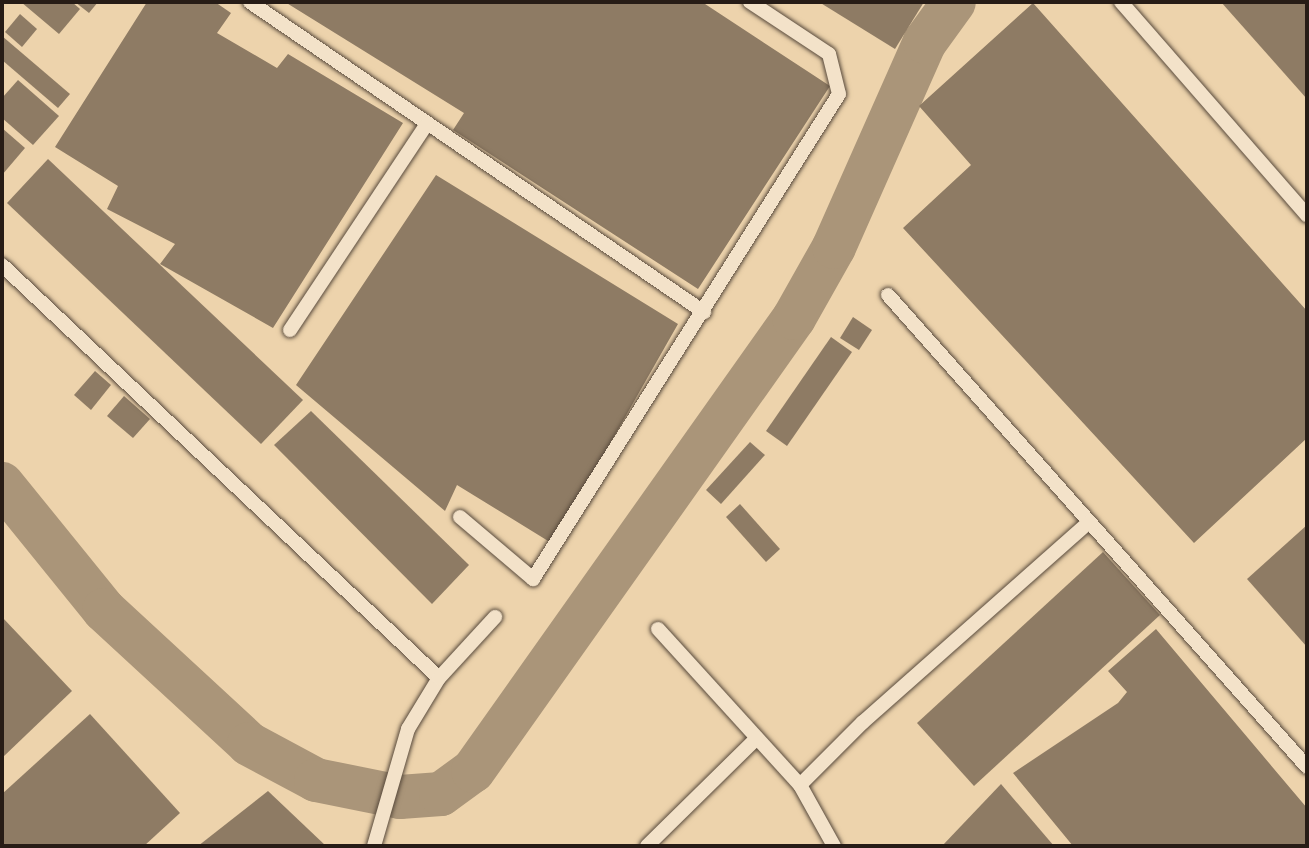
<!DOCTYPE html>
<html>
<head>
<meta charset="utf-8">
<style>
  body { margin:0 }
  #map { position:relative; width:1309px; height:848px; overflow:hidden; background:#edd3ac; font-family:"IM FELL Great Primer",serif }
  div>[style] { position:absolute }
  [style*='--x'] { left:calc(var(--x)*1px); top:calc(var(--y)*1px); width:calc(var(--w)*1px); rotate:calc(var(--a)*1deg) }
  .river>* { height:44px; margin:-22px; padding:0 22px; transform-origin:22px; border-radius:22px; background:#aa9579 }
  .building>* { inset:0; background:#8e7b64 }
  .roads { filter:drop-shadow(0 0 2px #584a3c) drop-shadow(0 0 2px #584a3c) }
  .service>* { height:14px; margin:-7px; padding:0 7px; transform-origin:7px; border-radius:7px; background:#f3e2c9 }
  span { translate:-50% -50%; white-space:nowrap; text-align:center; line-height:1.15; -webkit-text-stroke:7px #f3e2c9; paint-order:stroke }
  .frame { position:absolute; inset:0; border:4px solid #271c16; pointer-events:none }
</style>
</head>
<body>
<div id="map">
  <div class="river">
    <div style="--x:2;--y:484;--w:162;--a:51"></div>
    <div style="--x:104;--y:610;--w:197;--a:42.7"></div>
    <div style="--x:249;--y:744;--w:76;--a:28.2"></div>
    <div style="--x:316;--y:780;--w:86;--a:11.4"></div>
    <div style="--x:400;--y:797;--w:41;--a:-4.2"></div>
    <div style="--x:441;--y:794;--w:39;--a:-36"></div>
    <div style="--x:473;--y:771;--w:555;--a:-54.68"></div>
    <div style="--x:794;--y:318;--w:81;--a:-60.6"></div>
    <div style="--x:834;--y:247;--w:224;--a:-66.1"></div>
    <div style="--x:925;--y:42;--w:49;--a:-54.1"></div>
  </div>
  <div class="building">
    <div style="clip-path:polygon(21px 2px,72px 2px,80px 9px,59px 34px)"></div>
    <div style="clip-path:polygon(75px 2px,98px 2px,89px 13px)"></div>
    <div style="clip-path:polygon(147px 2px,215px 2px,231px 13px,217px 33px,277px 68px,288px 54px,403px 123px,273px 328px,160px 264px,175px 244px,107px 209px,118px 186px,55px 147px)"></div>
    <div style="clip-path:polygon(285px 2px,702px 2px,830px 86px,698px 289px,453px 130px,464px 113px)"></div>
    <div style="clip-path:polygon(819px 2px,924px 2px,895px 49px)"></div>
    <div style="clip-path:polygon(1221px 2px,1307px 2px,1307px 99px)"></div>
    <div style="clip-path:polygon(1033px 3px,1307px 311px,1307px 438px,1194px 543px,903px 228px,971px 165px,919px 106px)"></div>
    <div style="clip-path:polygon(20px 14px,37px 29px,22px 47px,5px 32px)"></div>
    <div style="clip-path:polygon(2px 36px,70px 94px,58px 108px,2px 60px)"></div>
    <div style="clip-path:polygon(18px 80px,59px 116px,33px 145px,2px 118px,2px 98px)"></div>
    <div style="clip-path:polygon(2px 128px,25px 148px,2px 175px)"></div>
    <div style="clip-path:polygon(48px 159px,303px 400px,261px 444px,7px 203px)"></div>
    <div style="clip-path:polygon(436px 175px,678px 324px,553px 544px,457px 485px,445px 511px,296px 385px)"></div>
    <div style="clip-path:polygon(853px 317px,872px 330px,859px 350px,840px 338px)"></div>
    <div style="clip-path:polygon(831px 337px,852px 352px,787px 446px,766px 431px)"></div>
    <div style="clip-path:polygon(95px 371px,111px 385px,91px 410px,74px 395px)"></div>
    <div style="clip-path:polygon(124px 396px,150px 419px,133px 438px,107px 416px)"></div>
    <div style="clip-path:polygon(311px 411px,469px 565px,432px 604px,274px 445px)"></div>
    <div style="clip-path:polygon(750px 442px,765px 455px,721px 504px,706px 490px)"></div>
    <div style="clip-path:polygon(740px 504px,780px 549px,766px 562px,726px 517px)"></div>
    <div style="clip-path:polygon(1307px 525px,1307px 647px,1247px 579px)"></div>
    <div style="clip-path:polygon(1103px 552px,1160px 615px,974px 786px,917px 723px)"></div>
    <div style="clip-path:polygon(2px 617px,72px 691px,2px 758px)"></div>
    <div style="clip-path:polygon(1156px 629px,1307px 808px,1307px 846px,1073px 846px,1013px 773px,1118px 703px,1127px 692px,1108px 671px)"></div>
    <div style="clip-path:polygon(90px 714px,180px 813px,144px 846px,2px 846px,2px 794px)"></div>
    <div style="clip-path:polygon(1001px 784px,1054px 846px,942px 846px)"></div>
    <div style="clip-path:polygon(268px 791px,326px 846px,198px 846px)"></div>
  </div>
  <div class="roads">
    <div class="service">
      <div style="--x:250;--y:2;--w:550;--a:34.33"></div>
      <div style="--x:1121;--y:2;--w:283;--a:48.9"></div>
      <div style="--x:2;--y:265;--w:601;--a:43.38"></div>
      <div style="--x:888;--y:295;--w:631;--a:48.4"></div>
      <div style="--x:290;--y:330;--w:247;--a:-56.4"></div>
      <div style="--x:460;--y:517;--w:96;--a:40.3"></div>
      <div style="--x:533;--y:579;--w:573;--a:-57.75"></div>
      <div style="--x:839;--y:94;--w:41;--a:-104"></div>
      <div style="--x:829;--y:54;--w:95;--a:-146.6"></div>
      <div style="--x:658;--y:629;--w:211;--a:47.7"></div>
      <div style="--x:800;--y:785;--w:70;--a:60.9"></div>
      <div style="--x:800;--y:785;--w:89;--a:-45"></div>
      <div style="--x:863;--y:722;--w:302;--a:-41.5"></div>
      <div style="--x:374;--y:846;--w:122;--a:-73.8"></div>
      <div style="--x:408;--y:729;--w:60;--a:-58.7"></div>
      <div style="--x:439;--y:678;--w:83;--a:-47.4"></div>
      <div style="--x:647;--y:846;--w:154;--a:-44.5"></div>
    </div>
  </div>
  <div class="frame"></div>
</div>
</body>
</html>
